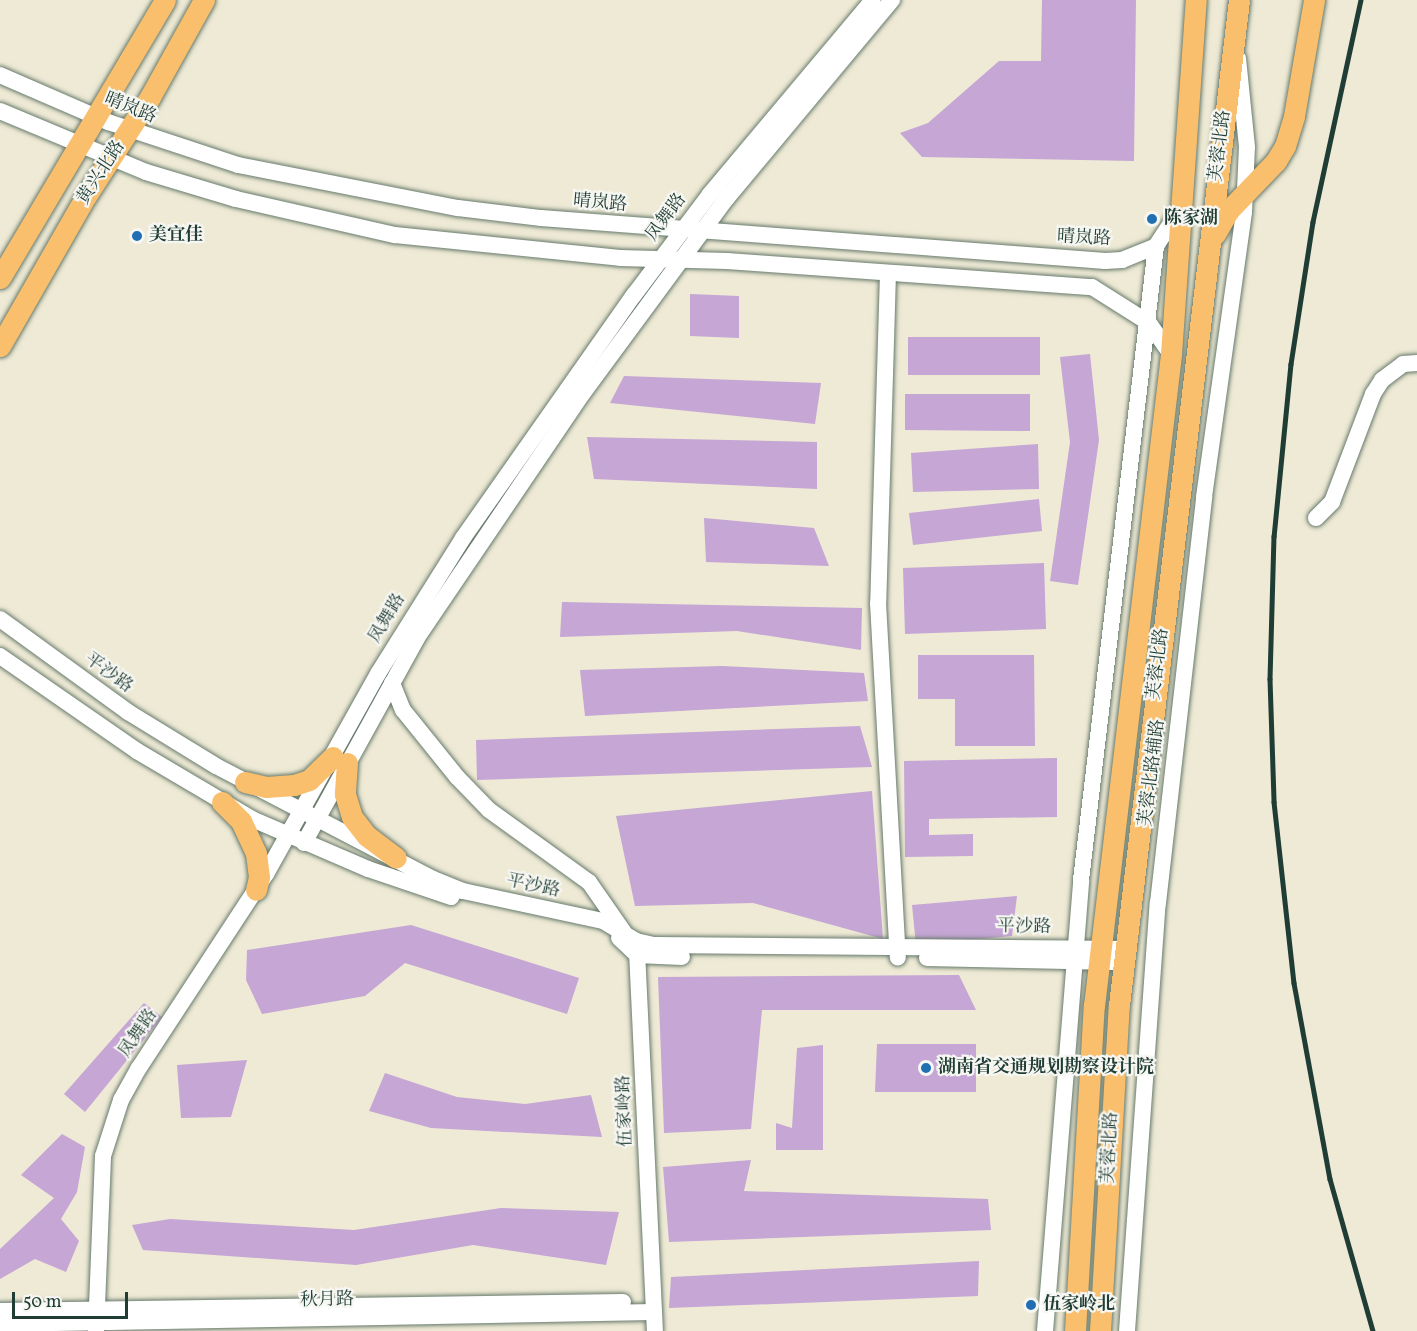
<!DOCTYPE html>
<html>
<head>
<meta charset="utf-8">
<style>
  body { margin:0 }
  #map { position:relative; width:1417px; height:1331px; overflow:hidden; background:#eeead5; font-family:Vollkorn,"Noto Serif SC",serif }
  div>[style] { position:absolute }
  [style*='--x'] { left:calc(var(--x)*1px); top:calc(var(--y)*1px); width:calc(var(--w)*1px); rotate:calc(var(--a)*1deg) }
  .building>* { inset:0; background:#c5a6d5 }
  .roads { filter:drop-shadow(0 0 2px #677a6c) drop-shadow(0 0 2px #677a6c) }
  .minor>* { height:16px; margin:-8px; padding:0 8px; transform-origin:8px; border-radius:8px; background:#fff }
  .major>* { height:21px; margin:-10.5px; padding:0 10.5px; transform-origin:10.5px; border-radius:10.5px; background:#f9bf6d }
  .rail>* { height:4.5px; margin:-2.25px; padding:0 2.25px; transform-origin:2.25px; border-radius:2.25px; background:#1f3d34 }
  .dots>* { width:16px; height:16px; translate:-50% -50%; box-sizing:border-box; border:3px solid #f6f6f2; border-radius:50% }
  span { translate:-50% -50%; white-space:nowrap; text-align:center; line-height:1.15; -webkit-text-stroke:4.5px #f6f6f2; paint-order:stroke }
  .street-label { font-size:18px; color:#1f3d34 }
  .poi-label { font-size:18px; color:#1f3d34; font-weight:700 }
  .left { translate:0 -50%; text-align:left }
  .scale { position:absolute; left:12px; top:1292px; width:116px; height:27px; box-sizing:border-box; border:3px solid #1f3d34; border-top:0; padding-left:8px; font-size:18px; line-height:21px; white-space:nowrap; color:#1f3d34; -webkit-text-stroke:4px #f6f6f2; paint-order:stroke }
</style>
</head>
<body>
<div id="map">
  <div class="building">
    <div style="clip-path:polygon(1042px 0,1136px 0,1134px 161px,922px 157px,900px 133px,928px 123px,999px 61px,1041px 61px)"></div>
    <div style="clip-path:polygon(690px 294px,739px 296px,739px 338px,690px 336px)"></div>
    <div style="clip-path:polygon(908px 337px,1040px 337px,1040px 375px,908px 375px)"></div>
    <div style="clip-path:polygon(1090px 354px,1099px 440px,1078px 585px,1050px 581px,1070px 442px,1060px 357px)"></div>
    <div style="clip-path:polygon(624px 376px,821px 383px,815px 424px,610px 403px)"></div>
    <div style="clip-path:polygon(905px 394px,1030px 394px,1030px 431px,905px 430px)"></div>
    <div style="clip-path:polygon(587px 437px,817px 442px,817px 489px,594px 479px)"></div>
    <div style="clip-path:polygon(1038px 444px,1039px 489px,913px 492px,911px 453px)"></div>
    <div style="clip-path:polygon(1039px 499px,1042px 531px,913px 545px,909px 513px)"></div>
    <div style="clip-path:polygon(704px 518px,814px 528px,829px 566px,706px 562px)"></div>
    <div style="clip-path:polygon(1044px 563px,1046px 629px,905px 634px,903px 568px)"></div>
    <div style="clip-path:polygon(562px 602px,862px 608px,861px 650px,737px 631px,560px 637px)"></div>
    <div style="clip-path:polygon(918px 655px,1034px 655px,1035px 746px,955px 746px,955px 699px,918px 699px)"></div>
    <div style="clip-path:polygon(722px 666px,864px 673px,868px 701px,585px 716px,580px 670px)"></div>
    <div style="clip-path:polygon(860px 726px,872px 767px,477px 780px,476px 740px)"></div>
    <div style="clip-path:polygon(1057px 758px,1057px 817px,929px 819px,929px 835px,973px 834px,973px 856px,905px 857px,904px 761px)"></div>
    <div style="clip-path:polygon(872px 791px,883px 939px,753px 903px,635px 906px,616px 816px)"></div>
    <div style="clip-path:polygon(1017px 896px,1012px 936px,916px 945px,912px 905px)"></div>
    <div style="clip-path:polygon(411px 925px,579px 978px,567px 1014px,405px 963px,365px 996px,262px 1014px,246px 980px,247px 950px)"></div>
    <div style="clip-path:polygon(959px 975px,976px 1010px,762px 1010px,751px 1129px,664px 1133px,658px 977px)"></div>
    <div style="clip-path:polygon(144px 1003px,162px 1017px,85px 1112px,64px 1094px)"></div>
    <div style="clip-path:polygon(877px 1044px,976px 1044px,976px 1092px,875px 1092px)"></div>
    <div style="clip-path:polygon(823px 1045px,823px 1150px,776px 1150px,776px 1123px,792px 1128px,797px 1048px)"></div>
    <div style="clip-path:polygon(247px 1060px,231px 1117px,181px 1118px,177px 1065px)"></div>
    <div style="clip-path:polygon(385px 1073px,457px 1097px,525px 1104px,591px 1095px,602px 1137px,431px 1128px,369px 1111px)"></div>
    <div style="clip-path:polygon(62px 1134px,85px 1147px,77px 1192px,61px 1219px,79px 1241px,66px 1272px,35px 1259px,0 1279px,0 1249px,54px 1198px,21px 1175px)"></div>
    <div style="clip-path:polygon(751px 1160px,744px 1191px,988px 1199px,991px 1230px,669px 1242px,663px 1167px)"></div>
    <div style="clip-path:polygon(501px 1208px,619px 1212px,606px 1265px,473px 1245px,356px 1265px,143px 1250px,132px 1225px,170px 1219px,354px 1230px)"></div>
    <div style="clip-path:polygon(979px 1261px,978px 1296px,669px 1308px,671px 1277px)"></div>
  </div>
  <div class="roads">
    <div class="minor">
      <div style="--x:0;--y:75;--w:118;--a:23.5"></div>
      <div style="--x:108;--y:122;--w:137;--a:18.3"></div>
      <div style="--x:238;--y:165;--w:224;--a:11.1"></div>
      <div style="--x:458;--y:208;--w:84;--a:6.9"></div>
      <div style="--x:541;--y:218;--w:566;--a:4.36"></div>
      <div style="--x:1105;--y:261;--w:17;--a:-3"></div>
      <div style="--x:1122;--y:260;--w:37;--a:-22"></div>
      <div style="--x:1156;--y:246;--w:42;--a:-56.7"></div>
      <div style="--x:0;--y:111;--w:158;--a:22.7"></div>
      <div style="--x:146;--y:172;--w:94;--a:16.7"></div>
      <div style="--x:236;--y:199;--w:163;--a:12.8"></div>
      <div style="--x:395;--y:235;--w:226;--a:5.8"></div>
      <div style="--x:620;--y:258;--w:107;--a:1.6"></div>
      <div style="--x:727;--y:261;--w:366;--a:4.1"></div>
      <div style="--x:1092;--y:287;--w:67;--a:32.3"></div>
      <div style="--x:1149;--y:323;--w:38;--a:55"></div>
      <div style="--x:888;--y:273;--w:330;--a:91.7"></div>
      <div style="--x:878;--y:603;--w:355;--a:86.8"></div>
      <div style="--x:1316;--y:518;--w:23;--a:-45"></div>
      <div style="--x:1332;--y:502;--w:116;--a:-69.2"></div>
      <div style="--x:1373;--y:394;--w:17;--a:-57"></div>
      <div style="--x:1382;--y:380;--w:26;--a:-37"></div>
      <div style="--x:1403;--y:364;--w:14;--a:-4"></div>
      <div style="--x:0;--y:619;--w:158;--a:36"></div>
      <div style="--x:128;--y:712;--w:103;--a:31.5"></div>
      <div style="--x:216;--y:766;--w:245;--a:27.5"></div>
      <div style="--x:433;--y:879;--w:32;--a:22"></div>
      <div style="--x:463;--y:891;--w:143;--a:12.1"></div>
      <div style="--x:603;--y:921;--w:39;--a:31"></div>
      <div style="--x:636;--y:941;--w:18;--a:13"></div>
      <div style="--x:654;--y:945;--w:472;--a:0.5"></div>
      <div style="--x:0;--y:656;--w:167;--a:34.7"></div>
      <div style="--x:137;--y:751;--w:134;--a:30.6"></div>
      <div style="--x:252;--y:819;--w:126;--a:23.3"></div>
      <div style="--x:368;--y:869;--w:88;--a:18.6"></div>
      <div style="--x:392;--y:683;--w:29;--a:68"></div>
      <div style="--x:403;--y:710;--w:86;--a:51.1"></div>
      <div style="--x:457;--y:777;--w:46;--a:45.9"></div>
      <div style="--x:489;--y:810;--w:123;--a:35.8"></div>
      <div style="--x:589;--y:882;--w:84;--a:55.2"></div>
      <div style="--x:637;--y:951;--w:380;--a:87.3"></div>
      <div style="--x:304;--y:843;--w:234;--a:-61.1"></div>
      <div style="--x:417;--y:638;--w:296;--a:-55.9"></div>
      <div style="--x:583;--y:393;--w:242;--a:-53.6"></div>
      <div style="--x:727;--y:198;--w:258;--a:-50.2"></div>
      <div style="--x:619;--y:938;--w:25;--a:43"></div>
      <div style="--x:637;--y:955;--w:45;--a:2.5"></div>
      <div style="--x:927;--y:958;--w:198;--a:1.2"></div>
      <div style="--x:0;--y:1311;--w:623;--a:-0.83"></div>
      <div style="--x:0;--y:1324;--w:654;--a:-1.05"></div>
      <div style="--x:96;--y:1331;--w:175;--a:-87.7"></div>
      <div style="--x:103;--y:1156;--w:59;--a:-72.2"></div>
      <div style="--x:121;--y:1100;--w:37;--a:-61"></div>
      <div style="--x:139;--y:1068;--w:232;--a:-56.8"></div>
      <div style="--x:266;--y:874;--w:231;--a:-60.8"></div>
      <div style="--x:379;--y:672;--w:158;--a:-57.9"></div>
      <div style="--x:463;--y:538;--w:297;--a:-54.9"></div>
      <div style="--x:634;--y:295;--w:126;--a:-53"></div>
      <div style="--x:710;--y:194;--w:253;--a:-50"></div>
      <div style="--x:1045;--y:1331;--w:452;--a:-85.4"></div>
      <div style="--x:1081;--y:880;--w:638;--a:-83.25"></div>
      <div style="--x:1127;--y:1331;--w:429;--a:-85.9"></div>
      <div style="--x:1158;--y:903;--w:409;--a:-83.5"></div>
      <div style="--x:1204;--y:497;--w:288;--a:-82"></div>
      <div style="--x:1244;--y:212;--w:65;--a:-87.4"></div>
      <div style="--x:1247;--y:147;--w:89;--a:-95.8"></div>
    </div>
    <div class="major">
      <div style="--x:1215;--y:234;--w:28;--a:-60"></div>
      <div style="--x:1229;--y:210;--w:68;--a:-46.2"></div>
      <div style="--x:1276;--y:161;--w:17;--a:-59"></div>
      <div style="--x:1285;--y:146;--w:31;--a:-73"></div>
      <div style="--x:1294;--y:116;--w:118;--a:-80.2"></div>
      <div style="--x:0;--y:278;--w:323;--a:-59.3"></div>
      <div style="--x:0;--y:346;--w:173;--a:-60.2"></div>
      <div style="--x:86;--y:196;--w:118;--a:-57.1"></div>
      <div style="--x:150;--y:97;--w:111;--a:-60.9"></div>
      <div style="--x:347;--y:763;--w:31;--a:94"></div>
      <div style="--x:345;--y:794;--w:24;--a:73"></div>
      <div style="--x:352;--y:817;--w:24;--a:52"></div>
      <div style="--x:367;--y:836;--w:36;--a:37"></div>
      <div style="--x:245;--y:782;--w:22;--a:13"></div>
      <div style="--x:266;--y:787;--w:28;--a:-4"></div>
      <div style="--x:294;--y:785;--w:16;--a:-18"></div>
      <div style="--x:309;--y:780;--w:33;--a:-44"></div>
      <div style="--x:222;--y:802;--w:27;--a:45"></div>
      <div style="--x:241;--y:821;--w:35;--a:65"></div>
      <div style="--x:256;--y:853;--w:24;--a:83"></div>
      <div style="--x:259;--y:877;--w:13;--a:103"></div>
      <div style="--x:1075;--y:1331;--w:326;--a:-86.7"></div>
      <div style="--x:1094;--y:1006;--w:657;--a:-83.26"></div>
      <div style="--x:1171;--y:354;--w:355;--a:-86"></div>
      <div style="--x:1100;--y:1331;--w:327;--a:-86.7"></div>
      <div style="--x:1119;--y:1005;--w:1012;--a:-83.19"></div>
    </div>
  </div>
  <div class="rail">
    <div style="--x:1361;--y:0;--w:227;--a:102.2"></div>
    <div style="--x:1313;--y:222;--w:144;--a:98.8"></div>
    <div style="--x:1291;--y:364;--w:173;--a:95.6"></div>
    <div style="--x:1274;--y:536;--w:143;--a:91.6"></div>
    <div style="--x:1270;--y:679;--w:123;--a:88.1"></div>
    <div style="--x:1274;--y:802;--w:182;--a:83.7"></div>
    <div style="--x:1294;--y:983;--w:199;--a:79.6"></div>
    <div style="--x:1330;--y:1179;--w:158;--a:74.2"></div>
  </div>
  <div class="dots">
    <div style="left:1152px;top:219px;background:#1f6fb2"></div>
    <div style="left:137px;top:236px;background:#1f6fb2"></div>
    <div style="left:926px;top:1068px;background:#1f6fb2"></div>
    <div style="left:1031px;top:1305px;background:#1f6fb2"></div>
  </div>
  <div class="street-label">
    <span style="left:130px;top:109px;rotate:22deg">晴岚路</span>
    <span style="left:1221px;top:146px;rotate:-83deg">芙蓉北路</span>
    <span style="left:102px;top:173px;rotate:-57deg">黄兴北路</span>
    <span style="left:600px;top:204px;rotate:5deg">晴岚路</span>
    <span style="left:667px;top:218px;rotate:-53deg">凤舞路</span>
    <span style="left:1084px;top:239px;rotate:3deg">晴岚路</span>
    <span style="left:388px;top:619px;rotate:-59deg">凤舞路</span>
    <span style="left:1159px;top:664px;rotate:-83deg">芙蓉北路</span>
    <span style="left:108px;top:674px;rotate:36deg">平沙路</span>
    <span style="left:1153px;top:773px;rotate:-83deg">芙蓉北路辅路</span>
    <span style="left:533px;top:887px;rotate:12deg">平沙路</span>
    <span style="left:1024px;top:928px;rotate:1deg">平沙路</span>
    <span style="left:139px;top:1034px;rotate:-56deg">凤舞路</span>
    <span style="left:626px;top:1111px;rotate:-92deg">伍家岭路</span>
    <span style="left:1111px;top:1148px;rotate:-87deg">芙蓉北路</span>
    <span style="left:327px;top:1301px;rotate:-1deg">秋月路</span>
  </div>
  <div class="poi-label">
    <span class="left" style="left:1164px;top:219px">陈家湖</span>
    <span class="left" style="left:149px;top:236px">美宜佳</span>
    <span class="left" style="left:938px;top:1068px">湖南省交通规划勘察设计院</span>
    <span class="left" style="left:1043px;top:1305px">伍家岭北</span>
  </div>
  <div class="scale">50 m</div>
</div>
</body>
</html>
